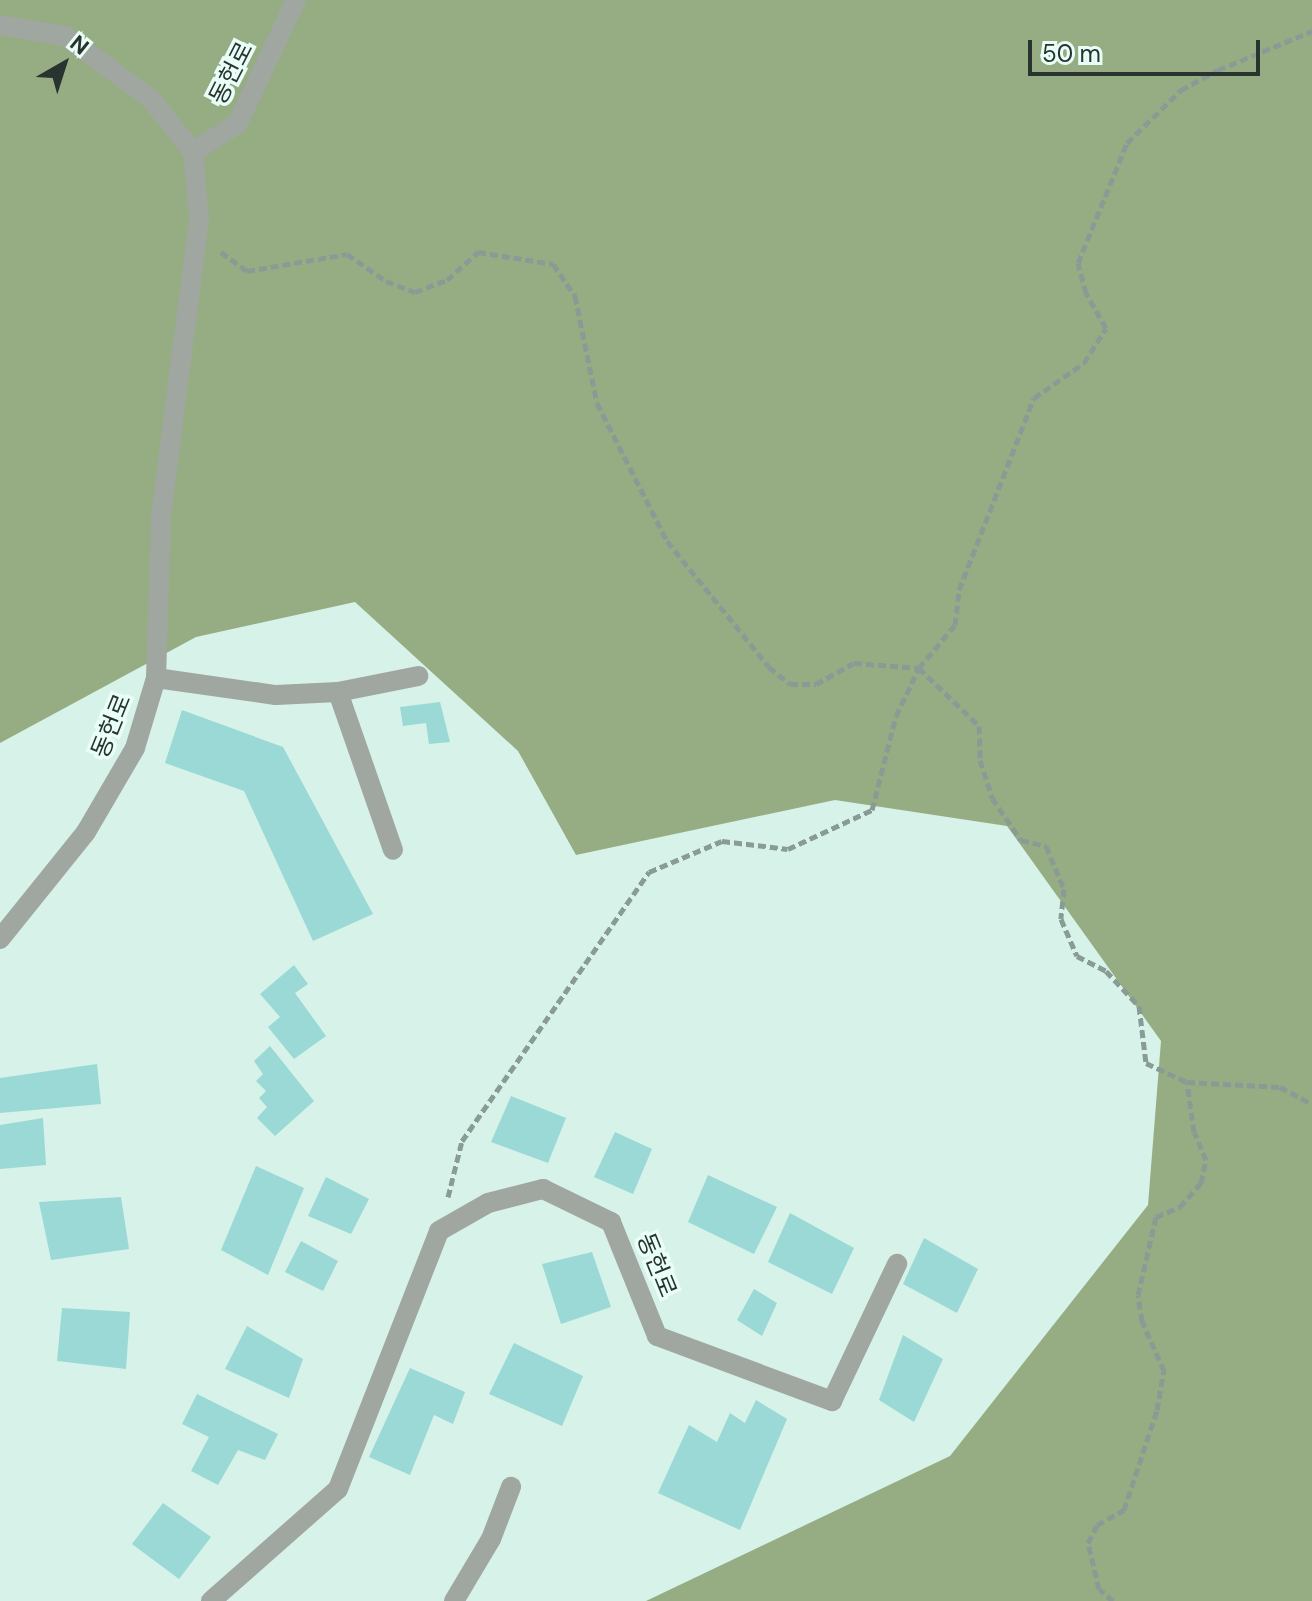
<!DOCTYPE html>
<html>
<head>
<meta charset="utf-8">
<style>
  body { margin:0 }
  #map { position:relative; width:1312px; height:1601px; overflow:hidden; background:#d7f2e8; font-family:"DM Sans","Noto Sans KR",sans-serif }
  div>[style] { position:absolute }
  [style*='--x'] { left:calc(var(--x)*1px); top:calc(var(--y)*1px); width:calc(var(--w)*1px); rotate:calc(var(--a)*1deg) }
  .forest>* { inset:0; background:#96ad84 }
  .building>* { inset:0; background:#9ad9d6 }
  .path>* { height:5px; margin-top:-2.5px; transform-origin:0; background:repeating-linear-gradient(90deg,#889b94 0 8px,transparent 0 12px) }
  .minor>* { height:20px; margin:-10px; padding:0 10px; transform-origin:10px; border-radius:10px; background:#9fa7a0 }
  span { translate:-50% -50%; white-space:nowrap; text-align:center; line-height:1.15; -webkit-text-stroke:7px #e8fef6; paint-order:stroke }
  .street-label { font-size:24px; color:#293330 }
  .north { position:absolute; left:24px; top:24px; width:80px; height:80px; -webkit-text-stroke:6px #e8fef6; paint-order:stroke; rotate:39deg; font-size:22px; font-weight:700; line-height:32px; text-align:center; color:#293330 }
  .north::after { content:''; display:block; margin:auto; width:28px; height:36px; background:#293330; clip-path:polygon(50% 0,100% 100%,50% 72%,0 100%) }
  .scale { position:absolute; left:1028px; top:40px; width:232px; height:36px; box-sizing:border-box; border:4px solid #293330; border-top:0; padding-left:10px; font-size:24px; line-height:28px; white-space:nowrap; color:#293330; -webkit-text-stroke:6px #e8fef6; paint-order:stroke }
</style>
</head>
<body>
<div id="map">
  <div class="forest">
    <div style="clip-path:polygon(0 0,1312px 0,1312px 1601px,646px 1601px,950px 1456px,1148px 1205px,1161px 1041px,1007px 826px,835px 800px,576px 855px,518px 751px,355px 602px,196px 637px,0 743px)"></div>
  </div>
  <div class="building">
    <div style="clip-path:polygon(440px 702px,450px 742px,429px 744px,426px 723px,403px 726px,400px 707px)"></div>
    <div style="clip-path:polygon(182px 710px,283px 747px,373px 914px,313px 941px,244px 791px,165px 763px)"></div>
    <div style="clip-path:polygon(294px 965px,308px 984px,295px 993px,326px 1036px,294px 1059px,268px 1027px,280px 1017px,260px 994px)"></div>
    <div style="clip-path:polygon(270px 1046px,314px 1101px,275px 1136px,257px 1118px,267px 1107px,259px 1098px,266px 1091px,256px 1081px,263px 1074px,254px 1061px)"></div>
    <div style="clip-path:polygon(97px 1064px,101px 1104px,0 1113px,0 1078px)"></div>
    <div style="clip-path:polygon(511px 1096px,566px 1118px,548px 1163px,491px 1142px)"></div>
    <div style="clip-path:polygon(43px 1118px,46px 1165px,0 1169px,0 1125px)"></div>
    <div style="clip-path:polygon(615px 1132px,652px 1149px,633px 1194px,594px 1177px)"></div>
    <div style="clip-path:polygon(256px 1166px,304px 1188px,268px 1275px,221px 1250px)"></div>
    <div style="clip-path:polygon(708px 1175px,777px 1207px,754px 1254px,688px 1222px)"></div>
    <div style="clip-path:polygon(326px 1177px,369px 1199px,351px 1234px,308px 1216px)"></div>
    <div style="clip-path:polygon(121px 1197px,129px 1249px,51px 1260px,39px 1202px)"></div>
    <div style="clip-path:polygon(790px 1213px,854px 1248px,832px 1294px,768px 1262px)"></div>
    <div style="clip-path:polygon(924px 1238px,978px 1269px,957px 1313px,903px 1284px)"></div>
    <div style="clip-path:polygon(301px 1241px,338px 1261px,323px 1291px,285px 1272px)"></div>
    <div style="clip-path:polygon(592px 1252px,611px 1307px,561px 1324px,542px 1264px)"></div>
    <div style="clip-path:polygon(754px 1289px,777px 1303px,762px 1336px,737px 1320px)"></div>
    <div style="clip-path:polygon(62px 1308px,130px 1312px,126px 1369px,57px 1361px)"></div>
    <div style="clip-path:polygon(247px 1326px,303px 1359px,289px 1398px,225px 1369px)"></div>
    <div style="clip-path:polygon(903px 1335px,943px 1359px,914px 1422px,879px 1400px)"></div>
    <div style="clip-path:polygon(514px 1343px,583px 1376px,562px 1426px,489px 1394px)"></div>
    <div style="clip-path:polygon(410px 1368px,465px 1392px,453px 1424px,434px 1415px,410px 1475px,369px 1457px)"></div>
    <div style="clip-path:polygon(197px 1394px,278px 1434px,265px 1460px,238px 1450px,218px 1485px,191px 1471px,209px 1437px,182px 1424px)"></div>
    <div style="clip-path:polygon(756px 1400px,787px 1419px,740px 1530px,658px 1493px,689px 1425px,717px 1442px,730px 1413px,745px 1423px)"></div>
    <div style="clip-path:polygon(163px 1503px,211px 1537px,179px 1579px,132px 1544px)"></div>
  </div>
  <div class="path">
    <div style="--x:221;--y:252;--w:32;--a:36"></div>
    <div style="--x:247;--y:271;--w:101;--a:-9.6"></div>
    <div style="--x:347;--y:254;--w:47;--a:34.7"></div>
    <div style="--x:386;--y:281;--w:31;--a:21"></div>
    <div style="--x:415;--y:292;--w:34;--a:-21"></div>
    <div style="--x:447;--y:280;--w:42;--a:-42.1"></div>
    <div style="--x:478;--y:252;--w:76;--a:9.1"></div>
    <div style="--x:553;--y:264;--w:39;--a:55"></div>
    <div style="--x:575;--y:296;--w:109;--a:78.4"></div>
    <div style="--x:597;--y:403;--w:155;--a:63.1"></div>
    <div style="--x:667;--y:541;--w:162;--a:51"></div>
    <div style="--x:769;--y:667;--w:27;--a:39"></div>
    <div style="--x:790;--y:684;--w:26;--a:0"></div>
    <div style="--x:816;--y:684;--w:43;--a:-28.9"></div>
    <div style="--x:854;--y:663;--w:65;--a:4.4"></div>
    <div style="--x:919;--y:668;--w:83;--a:44"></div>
    <div style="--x:979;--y:726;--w:34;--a:88"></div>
    <div style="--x:980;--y:760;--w:40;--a:72"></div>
    <div style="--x:992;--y:798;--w:51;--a:55.4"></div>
    <div style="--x:1021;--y:840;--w:26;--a:13"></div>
    <div style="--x:1046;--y:846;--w:47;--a:67.3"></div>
    <div style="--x:1064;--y:889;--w:30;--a:96"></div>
    <div style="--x:1061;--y:919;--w:40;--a:66.6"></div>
    <div style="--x:1077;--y:956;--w:33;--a:27"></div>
    <div style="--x:1106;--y:971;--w:48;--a:46.7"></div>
    <div style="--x:1139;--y:1006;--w:57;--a:83"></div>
    <div style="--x:1146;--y:1063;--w:45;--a:24.9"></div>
    <div style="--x:1187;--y:1082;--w:93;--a:3.1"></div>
    <div style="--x:1280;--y:1087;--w:36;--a:28"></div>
    <div style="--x:448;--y:1197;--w:58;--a:-76"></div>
    <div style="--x:462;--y:1141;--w:328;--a:-55.2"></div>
    <div style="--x:649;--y:872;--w:79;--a:-23"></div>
    <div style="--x:722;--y:841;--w:66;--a:6.9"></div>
    <div style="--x:788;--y:849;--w:93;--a:-24.9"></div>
    <div style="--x:872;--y:810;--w:97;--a:-75.7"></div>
    <div style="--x:896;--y:716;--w:53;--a:-64.4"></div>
    <div style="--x:919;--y:668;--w:56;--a:-50.1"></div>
    <div style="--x:955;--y:625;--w:35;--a:-83"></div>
    <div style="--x:959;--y:590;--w:206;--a:-68.7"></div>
    <div style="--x:1034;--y:398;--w:61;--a:-35"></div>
    <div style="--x:1084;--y:363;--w:41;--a:-57.8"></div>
    <div style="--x:1106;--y:328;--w:40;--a:-119.7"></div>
    <div style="--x:1086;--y:293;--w:31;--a:-105"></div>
    <div style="--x:1078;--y:263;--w:130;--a:-67.8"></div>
    <div style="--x:1127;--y:143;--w:76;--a:-44.5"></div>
    <div style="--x:1181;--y:90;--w:42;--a:-28.4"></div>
    <div style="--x:1218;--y:70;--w:102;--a:-22.5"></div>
    <div style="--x:1113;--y:1601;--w:18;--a:-139"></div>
    <div style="--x:1099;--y:1589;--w:47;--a:-103.4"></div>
    <div style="--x:1088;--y:1543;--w:20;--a:-63"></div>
    <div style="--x:1097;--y:1525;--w:31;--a:-29"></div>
    <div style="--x:1124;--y:1510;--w:105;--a:-71.7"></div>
    <div style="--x:1157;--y:1410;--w:40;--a:-80"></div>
    <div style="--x:1164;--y:1371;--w:55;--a:-113.7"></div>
    <div style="--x:1142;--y:1321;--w:26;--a:-99"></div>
    <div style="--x:1138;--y:1295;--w:80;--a:-77"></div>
    <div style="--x:1156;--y:1217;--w:26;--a:-23"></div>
    <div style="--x:1180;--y:1207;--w:32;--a:-49"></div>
    <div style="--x:1201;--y:1183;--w:24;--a:-78"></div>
    <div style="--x:1206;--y:1160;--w:30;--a:-113"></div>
    <div style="--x:1194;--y:1132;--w:50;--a:-98"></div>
  </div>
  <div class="minor">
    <div style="--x:0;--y:25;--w:66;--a:9.6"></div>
    <div style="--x:65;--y:36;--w:107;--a:36.2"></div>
    <div style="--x:151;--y:99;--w:68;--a:51.6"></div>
    <div style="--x:193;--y:152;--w:54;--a:-32.8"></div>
    <div style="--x:238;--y:123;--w:136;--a:-64.8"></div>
    <div style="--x:156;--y:678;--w:121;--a:8.1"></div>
    <div style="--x:276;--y:695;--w:62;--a:-2.8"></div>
    <div style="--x:338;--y:692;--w:82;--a:-11.3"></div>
    <div style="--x:338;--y:692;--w:167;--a:70.8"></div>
    <div style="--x:0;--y:939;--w:137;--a:-51.2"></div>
    <div style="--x:86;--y:832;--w:97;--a:-59.7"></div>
    <div style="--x:135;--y:748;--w:73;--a:-73.3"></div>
    <div style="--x:156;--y:678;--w:162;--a:-88.2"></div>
    <div style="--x:161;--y:516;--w:298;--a:-82.7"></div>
    <div style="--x:199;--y:220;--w:68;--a:-95"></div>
    <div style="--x:211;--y:1601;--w:169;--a:-41.4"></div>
    <div style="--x:338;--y:1489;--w:277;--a:-68.6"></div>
    <div style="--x:439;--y:1231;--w:56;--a:-29.7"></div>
    <div style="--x:488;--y:1203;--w:57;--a:-14.3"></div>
    <div style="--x:543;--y:1189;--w:76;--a:25.9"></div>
    <div style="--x:611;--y:1222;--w:123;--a:68"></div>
    <div style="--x:657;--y:1336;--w:187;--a:20.4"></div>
    <div style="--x:832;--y:1401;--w:152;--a:-64.6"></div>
    <div style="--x:454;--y:1601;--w:72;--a:-59.2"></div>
    <div style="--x:491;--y:1539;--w:56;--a:-69"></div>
  </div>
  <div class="street-label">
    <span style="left:231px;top:73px;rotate:-63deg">동헌로</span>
    <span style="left:111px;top:726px;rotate:-68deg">동헌로</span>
    <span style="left:657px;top:1265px;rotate:68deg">동헌로</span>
  </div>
  <div class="north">N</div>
  <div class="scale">50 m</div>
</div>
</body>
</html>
